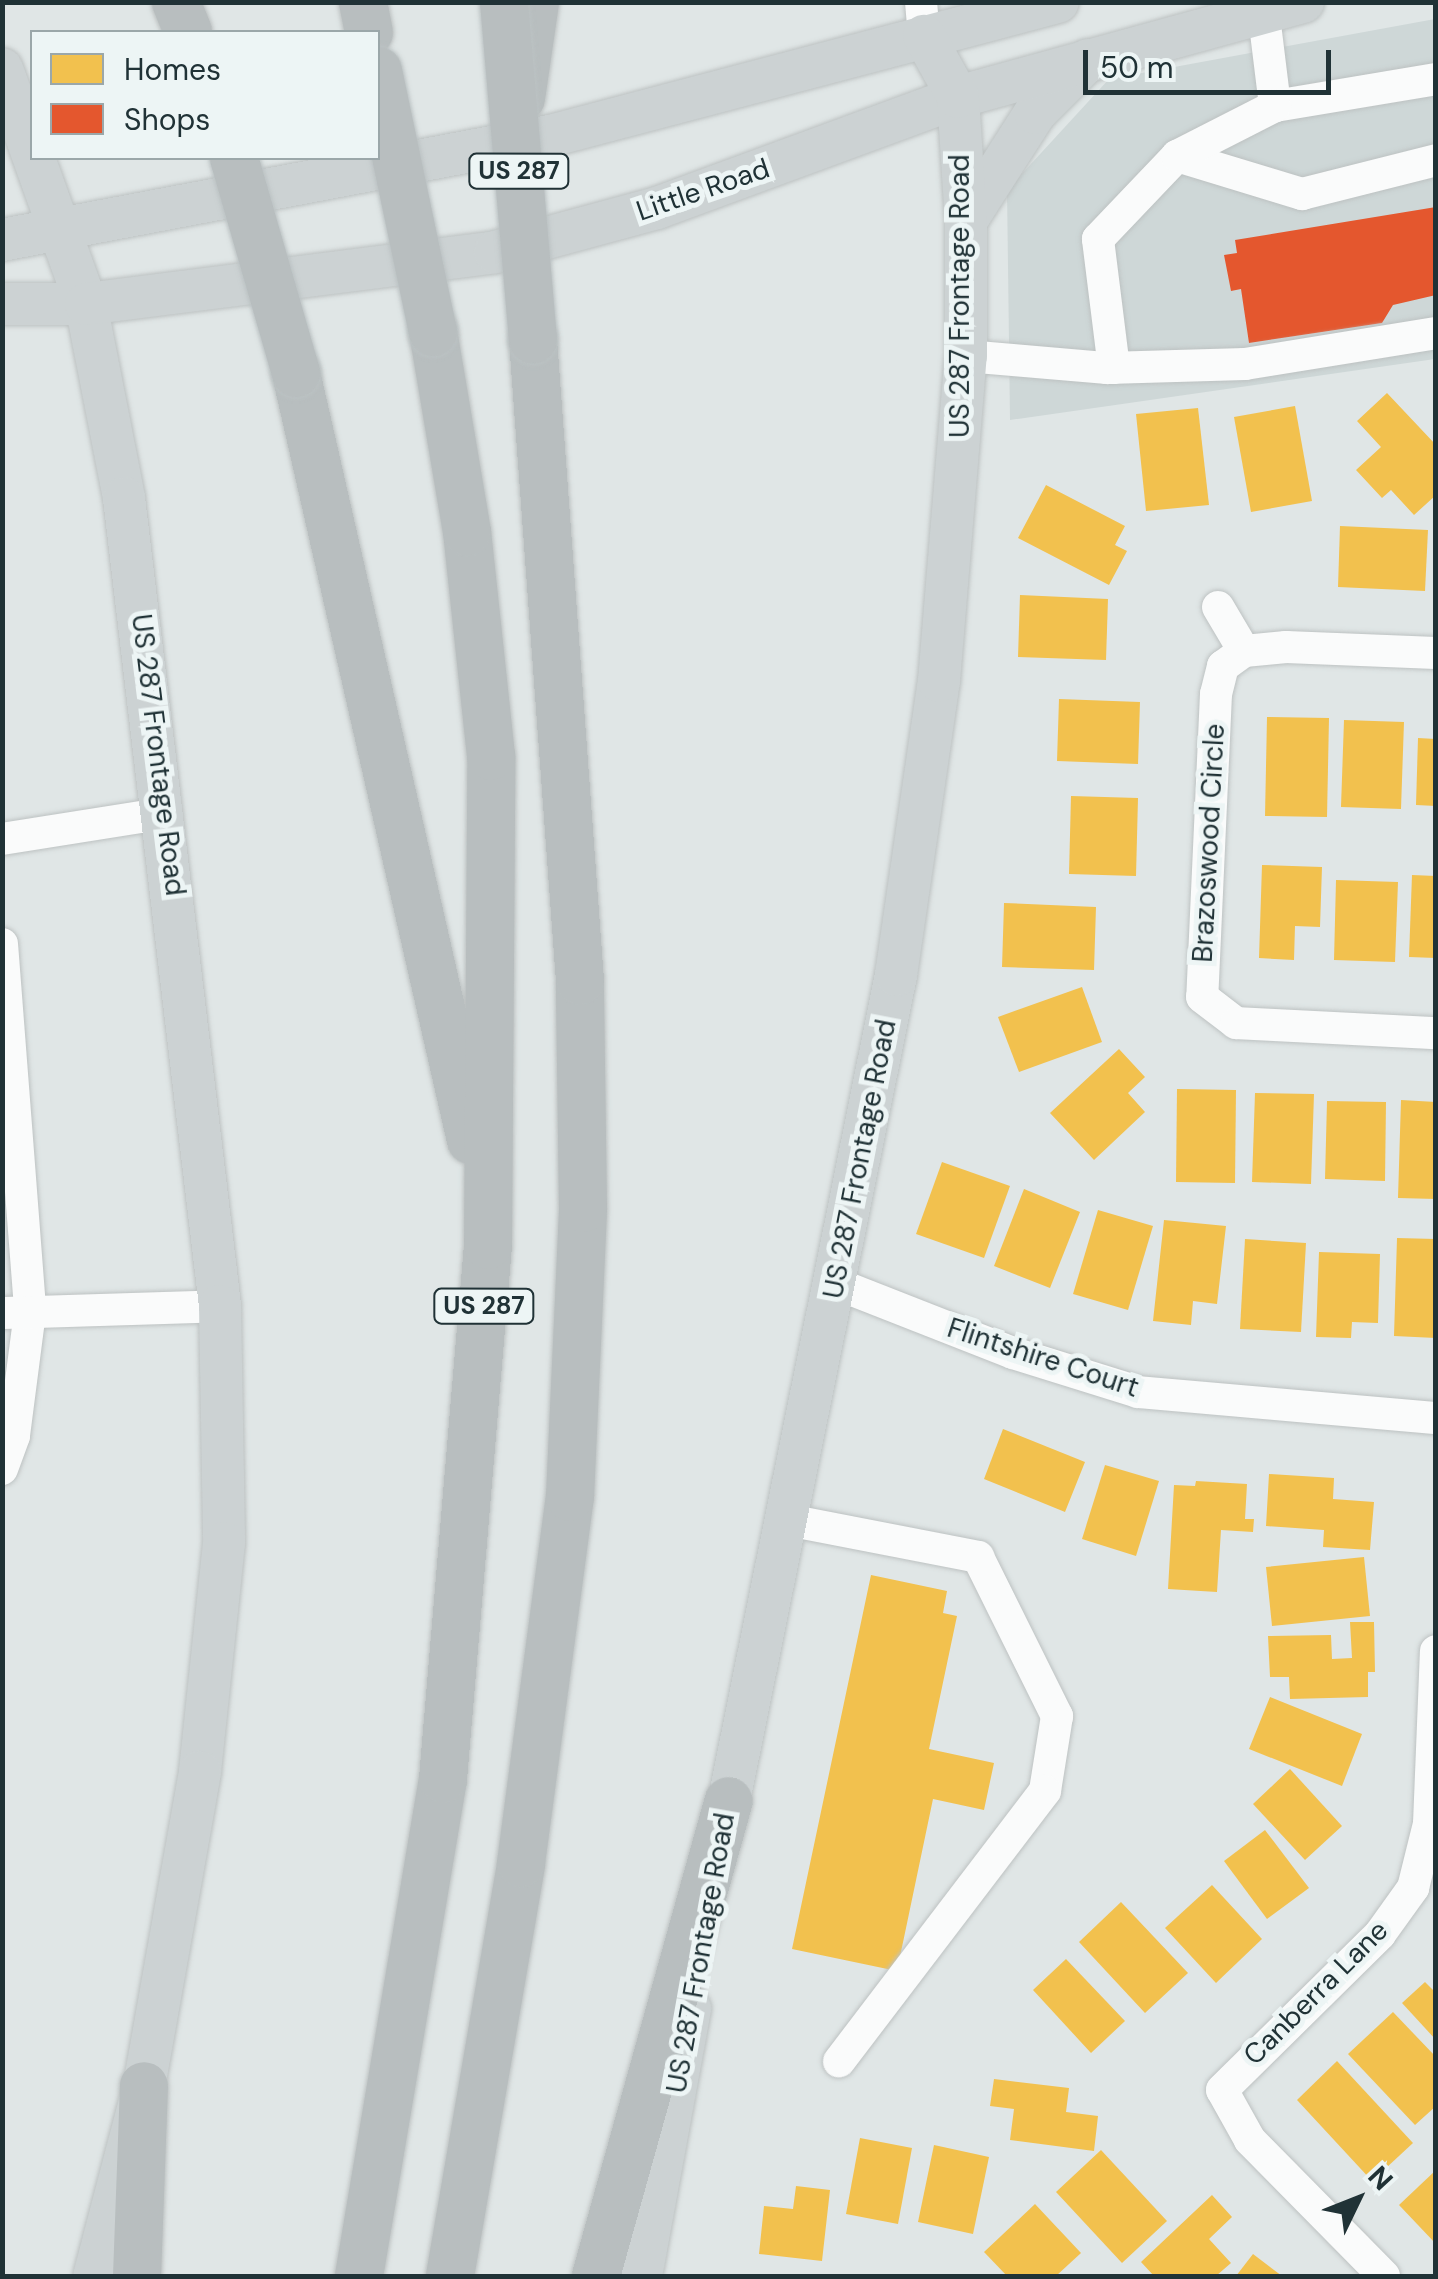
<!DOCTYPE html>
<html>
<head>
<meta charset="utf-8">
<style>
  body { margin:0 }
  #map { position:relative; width:1438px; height:2279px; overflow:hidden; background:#e0e6e6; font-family:"DM Sans",sans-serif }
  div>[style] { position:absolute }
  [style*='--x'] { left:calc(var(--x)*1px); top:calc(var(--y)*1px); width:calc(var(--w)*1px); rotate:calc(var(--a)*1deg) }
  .built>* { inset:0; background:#ced7d7 }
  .homes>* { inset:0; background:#f2c14e }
  .shops>* { inset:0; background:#e4572e }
  .roads { filter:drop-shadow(0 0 2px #bdc2c2) drop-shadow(0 0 2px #bdc2c2) }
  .minor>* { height:32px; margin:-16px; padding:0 16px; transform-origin:16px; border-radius:16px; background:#fafbfb }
  .major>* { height:42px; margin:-21px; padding:0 21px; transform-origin:21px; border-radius:21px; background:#ccd2d3 }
  .highway>* { height:48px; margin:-24px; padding:0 24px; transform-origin:24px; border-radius:24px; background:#b8bebf }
  .bridges { filter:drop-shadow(0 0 2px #bbc2c3) drop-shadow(0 0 2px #bbc2c3) }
  .highway-bridge>* { height:48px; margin:-24px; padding:0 24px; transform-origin:24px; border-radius:24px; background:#b8bebf }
  span { translate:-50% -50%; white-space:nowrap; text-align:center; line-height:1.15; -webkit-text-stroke:10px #edf5f5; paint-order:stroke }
  .shield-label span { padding:2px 8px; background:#edf5f5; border:2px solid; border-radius:8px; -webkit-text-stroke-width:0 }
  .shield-label { font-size:25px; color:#203236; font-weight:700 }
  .street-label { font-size:28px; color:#203236 }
  .frame { position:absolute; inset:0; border:5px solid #203236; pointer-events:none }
  .legend { position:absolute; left:30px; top:30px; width:350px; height:130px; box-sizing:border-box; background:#edf5f5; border:2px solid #9ba7a9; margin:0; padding:12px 18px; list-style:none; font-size:30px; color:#203236 }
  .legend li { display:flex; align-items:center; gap:20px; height:50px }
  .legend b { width:50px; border:2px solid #9ba7a9 }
  .north { position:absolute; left:1308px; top:2149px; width:100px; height:100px; -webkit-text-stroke:8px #edf5f5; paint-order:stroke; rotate:47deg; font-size:28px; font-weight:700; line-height:40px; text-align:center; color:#203236 }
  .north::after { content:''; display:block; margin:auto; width:35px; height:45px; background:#203236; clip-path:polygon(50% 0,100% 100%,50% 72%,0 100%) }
  .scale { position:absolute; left:1083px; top:50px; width:248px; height:45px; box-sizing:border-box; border:5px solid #203236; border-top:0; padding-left:12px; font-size:30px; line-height:35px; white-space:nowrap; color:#203236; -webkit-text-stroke:8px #edf5f5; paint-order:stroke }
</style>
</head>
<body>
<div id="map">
  <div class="built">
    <div style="clip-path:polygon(1435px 19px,1435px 359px,1010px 420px,1007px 190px,1109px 79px)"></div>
  </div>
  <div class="homes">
    <div style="clip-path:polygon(1387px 393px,1436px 445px,1436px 495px,1414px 515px,1391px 490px,1382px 498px,1356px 470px,1381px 447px,1357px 421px)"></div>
    <div style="clip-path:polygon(1295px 406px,1312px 501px,1251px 512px,1234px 417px)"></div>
    <div style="clip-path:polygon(1198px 408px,1209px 505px,1146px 511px,1136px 414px)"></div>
    <div style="clip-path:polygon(1046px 485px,1125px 526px,1115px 545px,1127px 551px,1109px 585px,1018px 538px)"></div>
    <div style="clip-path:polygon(1340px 526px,1428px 530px,1425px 591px,1338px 587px)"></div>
    <div style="clip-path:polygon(1020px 595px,1108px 599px,1106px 660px,1018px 657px)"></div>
    <div style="clip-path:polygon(1059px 699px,1140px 702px,1138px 764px,1057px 761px)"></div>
    <div style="clip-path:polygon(1267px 717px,1329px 718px,1327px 817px,1265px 816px)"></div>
    <div style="clip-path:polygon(1344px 720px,1404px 722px,1401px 809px,1341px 807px)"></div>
    <div style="clip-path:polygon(1418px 738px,1436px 739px,1436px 806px,1416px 805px)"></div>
    <div style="clip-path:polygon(1071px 796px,1138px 798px,1136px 876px,1069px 874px)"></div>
    <div style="clip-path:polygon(1262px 865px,1322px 867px,1320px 927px,1295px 926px,1294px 960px,1259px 958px)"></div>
    <div style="clip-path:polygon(1412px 875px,1436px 876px,1436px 958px,1409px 957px)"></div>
    <div style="clip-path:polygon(1336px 880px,1398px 882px,1395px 962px,1334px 960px)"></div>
    <div style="clip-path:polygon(1004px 903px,1096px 907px,1094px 970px,1002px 967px)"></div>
    <div style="clip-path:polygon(1082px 987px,1102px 1042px,1019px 1072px,998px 1017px)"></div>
    <div style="clip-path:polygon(1119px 1049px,1145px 1077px,1128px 1093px,1145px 1112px,1094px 1160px,1050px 1113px)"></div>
    <div style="clip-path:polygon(1177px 1089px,1236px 1090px,1235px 1183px,1176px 1182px)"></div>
    <div style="clip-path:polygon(1255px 1093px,1314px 1094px,1311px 1184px,1252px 1182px)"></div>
    <div style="clip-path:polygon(1401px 1100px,1436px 1102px,1436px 1199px,1398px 1198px)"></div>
    <div style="clip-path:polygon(1327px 1101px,1386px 1102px,1385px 1181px,1325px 1179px)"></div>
    <div style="clip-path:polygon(942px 1162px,1010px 1186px,984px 1258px,916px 1234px)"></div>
    <div style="clip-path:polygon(1024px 1189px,1080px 1212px,1050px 1288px,994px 1266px)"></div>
    <div style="clip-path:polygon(1098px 1210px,1153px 1226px,1128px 1310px,1073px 1294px)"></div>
    <div style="clip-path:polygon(1164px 1220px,1226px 1226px,1217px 1304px,1193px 1301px,1191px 1325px,1153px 1321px)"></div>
    <div style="clip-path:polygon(1397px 1238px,1436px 1239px,1436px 1338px,1394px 1336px)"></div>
    <div style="clip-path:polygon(1245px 1239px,1306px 1243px,1301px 1332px,1240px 1329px)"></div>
    <div style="clip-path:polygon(1319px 1252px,1380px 1254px,1378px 1323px,1352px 1322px,1351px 1338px,1316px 1337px)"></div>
    <div style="clip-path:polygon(1003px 1429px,1085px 1462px,1065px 1512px,984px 1479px)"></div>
    <div style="clip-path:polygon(1105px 1465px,1159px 1481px,1136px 1556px,1082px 1539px)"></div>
    <div style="clip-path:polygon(1269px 1474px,1334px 1478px,1333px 1499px,1374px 1502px,1370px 1550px,1323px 1547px,1324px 1530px,1266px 1526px)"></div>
    <div style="clip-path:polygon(1196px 1481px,1247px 1484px,1245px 1519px,1254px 1519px,1253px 1532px,1221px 1530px,1217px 1592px,1168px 1589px,1174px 1485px,1195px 1486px)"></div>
    <div style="clip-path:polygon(1364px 1557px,1370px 1616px,1272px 1626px,1266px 1567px)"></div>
    <div style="clip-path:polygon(871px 1575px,947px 1591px,943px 1613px,957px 1616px,929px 1749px,994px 1763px,984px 1810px,933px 1799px,897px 1971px,792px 1949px)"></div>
    <div style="clip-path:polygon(1350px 1622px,1374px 1622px,1375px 1672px,1368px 1672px,1368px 1697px,1290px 1699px,1289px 1677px,1270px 1677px,1268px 1636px,1331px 1635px,1332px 1659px,1352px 1658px)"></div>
    <div style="clip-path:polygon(1270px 1697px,1362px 1734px,1342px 1786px,1249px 1749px)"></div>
    <div style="clip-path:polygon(1290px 1769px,1342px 1826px,1305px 1860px,1253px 1804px)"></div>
    <div style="clip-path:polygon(1265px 1830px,1309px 1888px,1267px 1919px,1224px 1861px)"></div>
    <div style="clip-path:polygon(1212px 1885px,1262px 1939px,1216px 1983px,1165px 1928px)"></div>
    <div style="clip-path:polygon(1121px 1902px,1188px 1973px,1145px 2013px,1079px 1942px)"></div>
    <div style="clip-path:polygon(1066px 1959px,1125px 2021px,1091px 2053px,1033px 1990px)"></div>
    <div style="clip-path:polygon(1425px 1982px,1436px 1993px,1436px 2040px,1402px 2003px)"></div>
    <div style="clip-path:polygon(1393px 2012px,1436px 2057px,1436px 2106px,1415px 2125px,1348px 2054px)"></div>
    <div style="clip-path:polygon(1337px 2061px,1413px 2143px,1372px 2181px,1297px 2100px)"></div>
    <div style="clip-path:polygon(994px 2079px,1069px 2088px,1066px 2112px,1098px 2116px,1094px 2151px,1010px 2140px,1014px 2109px,990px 2106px)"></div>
    <div style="clip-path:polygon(860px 2138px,912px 2148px,898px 2224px,846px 2214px)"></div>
    <div style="clip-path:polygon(934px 2145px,989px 2157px,973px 2234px,918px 2222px)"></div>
    <div style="clip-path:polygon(1101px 2150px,1167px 2221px,1122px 2263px,1056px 2192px)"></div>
    <div style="clip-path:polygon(1436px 2170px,1436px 2244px,1399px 2205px)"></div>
    <div style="clip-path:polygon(796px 2186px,830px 2190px,822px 2261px,759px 2254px,764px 2206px,793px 2209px)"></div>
    <div style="clip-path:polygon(1212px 2195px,1232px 2217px,1209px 2239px,1231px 2263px,1216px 2276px,1154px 2276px,1141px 2262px)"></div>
    <div style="clip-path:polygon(1035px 2204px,1081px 2253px,1056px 2276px,1007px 2276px,984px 2252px)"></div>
    <div style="clip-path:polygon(1253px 2254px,1282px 2276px,1236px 2276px)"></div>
  </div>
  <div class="shops">
    <div style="clip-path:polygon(1436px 207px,1436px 295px,1393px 305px,1382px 323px,1249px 343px,1241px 289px,1231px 291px,1224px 255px,1237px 253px,1235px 240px)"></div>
  </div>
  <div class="roads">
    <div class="minor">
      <div style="--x:921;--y:2;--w:34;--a:85"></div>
      <div style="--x:1264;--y:16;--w:91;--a:83"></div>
      <div style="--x:1275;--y:106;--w:163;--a:-9.5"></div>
      <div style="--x:1177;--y:156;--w:131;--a:16.9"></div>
      <div style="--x:1302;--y:194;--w:138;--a:-14.2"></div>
      <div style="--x:966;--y:356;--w:142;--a:4.9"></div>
      <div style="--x:1107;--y:368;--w:138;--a:-1.7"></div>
      <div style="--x:1245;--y:364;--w:193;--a:-9.2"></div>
      <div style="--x:1114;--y:368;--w:130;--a:-97.1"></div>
      <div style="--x:1098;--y:239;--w:115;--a:-46.4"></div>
      <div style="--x:1177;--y:156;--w:110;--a:-27"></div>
      <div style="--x:1218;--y:607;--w:51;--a:59.4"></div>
      <div style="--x:1436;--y:653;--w:150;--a:-177.7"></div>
      <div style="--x:1286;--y:647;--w:42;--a:174.6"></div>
      <div style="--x:1244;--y:651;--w:26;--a:144"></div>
      <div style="--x:1223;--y:666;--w:29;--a:104"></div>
      <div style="--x:1216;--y:694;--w:303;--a:92.6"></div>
      <div style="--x:1202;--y:997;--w:43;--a:37.4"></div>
      <div style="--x:1236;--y:1023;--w:200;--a:2.9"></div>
      <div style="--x:2;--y:839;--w:166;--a:-9"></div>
      <div style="--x:2;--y:944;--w:369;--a:85.6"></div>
      <div style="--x:30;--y:1312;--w:125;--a:97.4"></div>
      <div style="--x:14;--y:1436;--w:35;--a:110"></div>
      <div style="--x:837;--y:1284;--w:189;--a:21.4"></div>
      <div style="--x:1013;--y:1353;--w:131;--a:17.3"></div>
      <div style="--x:1138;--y:1392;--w:299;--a:5"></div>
      <div style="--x:2;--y:1313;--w:218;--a:-1.8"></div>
      <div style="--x:788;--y:1520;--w:194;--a:11"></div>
      <div style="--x:978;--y:1557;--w:178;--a:63.6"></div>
      <div style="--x:1057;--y:1716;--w:76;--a:99.1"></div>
      <div style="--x:1045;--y:1791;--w:340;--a:127.3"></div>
      <div style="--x:1384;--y:2276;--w:191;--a:-134.6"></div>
      <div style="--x:1250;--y:2140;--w:57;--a:-119.2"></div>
      <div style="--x:1222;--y:2090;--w:222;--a:-44.6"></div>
      <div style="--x:1380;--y:1934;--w:57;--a:-54.3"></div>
      <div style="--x:1413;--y:1888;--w:66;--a:-76"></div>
      <div style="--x:1429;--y:1824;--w:173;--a:-87.7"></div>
    </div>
    <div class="major">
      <div style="--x:2;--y:69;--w:250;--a:70.3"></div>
      <div style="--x:86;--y:304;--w:198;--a:78.9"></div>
      <div style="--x:124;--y:498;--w:814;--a:83.22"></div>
      <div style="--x:220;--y:1306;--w:237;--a:89"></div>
      <div style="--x:224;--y:1543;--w:230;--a:96"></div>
      <div style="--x:200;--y:1772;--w:319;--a:100.1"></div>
      <div style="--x:144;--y:2086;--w:196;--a:104.7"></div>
      <div style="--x:966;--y:221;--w:128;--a:-57.4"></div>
      <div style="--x:1035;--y:113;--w:75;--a:-45"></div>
      <div style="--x:2;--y:240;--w:558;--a:-10.75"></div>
      <div style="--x:550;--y:136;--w:525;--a:-14.78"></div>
      <div style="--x:2;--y:304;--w:84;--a:0"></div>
      <div style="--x:86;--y:304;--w:412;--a:-7.2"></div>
      <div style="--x:495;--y:252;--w:168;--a:-15.2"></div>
      <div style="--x:657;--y:208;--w:321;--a:-20.2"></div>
      <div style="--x:958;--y:97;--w:358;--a:-15.4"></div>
      <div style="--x:722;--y:1835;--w:877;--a:-78.56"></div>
      <div style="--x:896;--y:975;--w:297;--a:-81.7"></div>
      <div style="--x:939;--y:681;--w:326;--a:-85.3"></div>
      <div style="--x:966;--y:356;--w:135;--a:-90"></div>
      <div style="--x:966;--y:221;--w:124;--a:-93.7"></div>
      <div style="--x:958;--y:97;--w:70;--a:-119.1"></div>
      <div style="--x:641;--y:2276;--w:272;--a:-79.6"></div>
    </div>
    <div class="highway">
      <div style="--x:176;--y:2;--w:32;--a:68"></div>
      <div style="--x:363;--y:2;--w:31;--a:79"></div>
      <div style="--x:521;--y:98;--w:97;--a:-81.7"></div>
      <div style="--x:296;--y:373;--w:787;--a:77.15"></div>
      <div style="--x:137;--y:2276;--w:190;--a:-87.9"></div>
      <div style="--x:359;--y:2276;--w:504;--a:-80.41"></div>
      <div style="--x:443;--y:1779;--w:536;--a:-85.18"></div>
      <div style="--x:488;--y:1245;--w:489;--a:-89.6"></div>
      <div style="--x:491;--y:756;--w:225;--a:-96.1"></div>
      <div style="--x:467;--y:532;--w:203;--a:-99.6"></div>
      <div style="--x:450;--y:2276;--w:419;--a:-80.2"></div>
      <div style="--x:521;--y:1863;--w:369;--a:-82.4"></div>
      <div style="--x:570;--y:1497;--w:289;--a:-87.4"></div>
      <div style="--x:583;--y:1208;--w:227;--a:-90.8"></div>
      <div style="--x:580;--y:981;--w:643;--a:-94.19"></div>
      <div style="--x:596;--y:2276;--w:493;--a:-74.4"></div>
    </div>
  </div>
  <div class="bridges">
    <div class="highway-bridge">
      <div style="--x:504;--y:2;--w:339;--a:85.1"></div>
      <div style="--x:378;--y:71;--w:267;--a:78.1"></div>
      <div style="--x:234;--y:158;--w:224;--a:73.9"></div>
    </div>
  </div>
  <div class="shield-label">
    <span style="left:519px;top:171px">US 287</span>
    <span style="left:484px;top:1306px">US 287</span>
  </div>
  <div class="street-label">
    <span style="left:703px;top:190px;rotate:-19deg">Little Road</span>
    <span style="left:960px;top:296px;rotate:-90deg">US 287 Frontage Road</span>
    <span style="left:158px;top:755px;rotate:83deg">US 287 Frontage Road</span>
    <span style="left:1209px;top:843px;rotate:-87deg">Brazoswood Circle</span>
    <span style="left:860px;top:1159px;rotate:-79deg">US 287 Frontage Road</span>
    <span style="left:1043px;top:1358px;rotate:18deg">Flintshire Court</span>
    <span style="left:701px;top:1953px;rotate:-80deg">US 287 Frontage Road</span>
    <span style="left:1316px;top:1993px;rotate:-45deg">Canberra Lane</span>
  </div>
  <div class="frame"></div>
  <ul class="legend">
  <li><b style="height:28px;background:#f2c14e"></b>Homes</li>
  <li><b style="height:28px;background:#e4572e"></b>Shops</li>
  </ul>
  <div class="north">N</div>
  <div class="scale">50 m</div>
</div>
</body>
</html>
